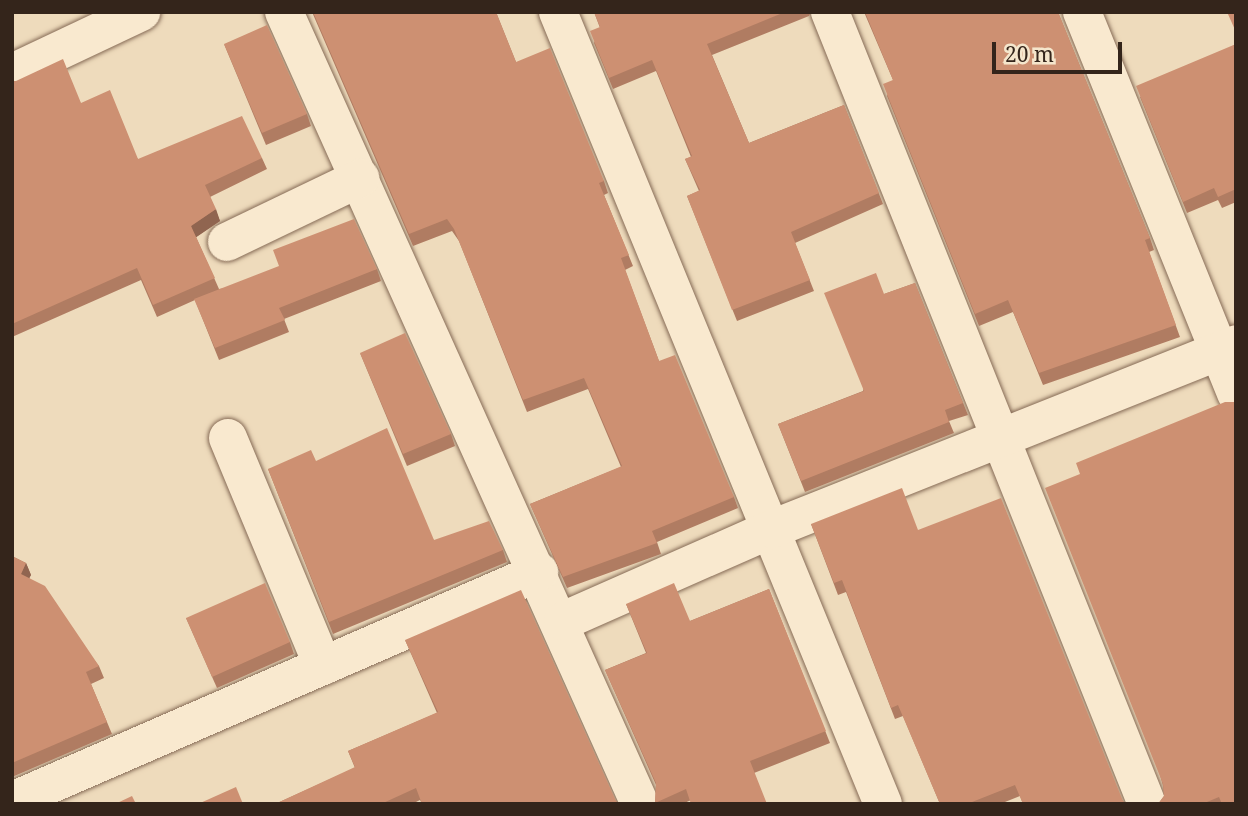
<!DOCTYPE html>
<html>
<head>
<meta charset="utf-8">
<style>
  body { margin:0 }
  #map { position:relative; width:1248px; height:816px; overflow:hidden; background:#eedbbc; font-family:"Noto Serif",serif }
  div>[style] { position:absolute }
  [style*='--x'] { left:calc(var(--x)*1px); top:calc(var(--y)*1px); width:calc(var(--w)*1px); rotate:calc(var(--a)*1deg) }
  .roads { filter:drop-shadow(0 0 2px #866b56) drop-shadow(0 0 2px #866b56) }
  .minor>* { height:38px; margin:-19px; padding:0 19px; transform-origin:19px; border-radius:19px; background:#f9e9cf }
  .wall>* { inset:0; background:#b07c62 }
  .shaded-wall>* { inset:0; background:#906550 }
  .building>* { inset:0; background:#cd9072 }
  span { translate:-50% -50%; white-space:nowrap; text-align:center; line-height:1.15; -webkit-text-stroke:7px #f5e6cc; paint-order:stroke }
  .frame { position:absolute; inset:0; border:14px solid #34251b; pointer-events:none }
  .scale { position:absolute; left:992px; top:42px; width:130px; height:32px; box-sizing:border-box; border:4px solid #34251b; border-top:0; padding-left:9px; font-size:21px; line-height:24px; white-space:nowrap; color:#34251b; -webkit-text-stroke:5px #f5e6cc; paint-order:stroke }
</style>
</head>
<body>
<div id="map">
  <div class="roads">
    <div class="minor">
      <div style="--x:284;--y:12;--w:868;--a:65.8"></div>
      <div style="--x:558;--y:12;--w:856;--a:67.69"></div>
      <div style="--x:830;--y:12;--w:853;--a:68.19"></div>
      <div style="--x:1082;--y:12;--w:411;--a:68"></div>
      <div style="--x:12;--y:73;--w:143;--a:-25.3"></div>
      <div style="--x:227;--y:242;--w:148;--a:-25.7"></div>
      <div style="--x:228;--y:438;--w:247;--a:67.4"></div>
      <div style="--x:563;--y:621;--w:228;--a:-23.8"></div>
      <div style="--x:772;--y:529;--w:500;--a:-21.7"></div>
      <div style="--x:12;--y:801;--w:575;--a:-23.49"></div>
    </div>
  </div>
  <div class="wall">
    <div style="clip-path:polygon(312px 12px,496px 12px,516px 62px,604px 181px,608px 193px,604px 195px,633px 266px,625px 270px,659px 361px,734px 497px,738px 508px,657px 542px,661px 554px,567px 588px,530px 504px,621px 467px,588px 389px,527px 412px,459px 241px,452px 231px,413px 246px)"></div>
    <div style="clip-path:polygon(594px 12px,811px 12px,809px 16px,712px 55px,749px 143px,844px 105px,883px 204px,795px 243px,814px 291px,737px 321px,687px 196px,699px 191px,685px 159px,691px 157px,656px 71px,613px 89px,594px 43px,600px 28px)"></div>
    <div style="clip-path:polygon(864px 12px,1058px 12px,1150px 238px,1154px 250px,1149px 252px,1180px 337px,1043px 385px,1013px 312px,979px 326px,887px 96px,893px 80px)"></div>
    <div style="clip-path:polygon(224px 44px,307px 114px,311px 126px,266px 145px)"></div>
    <div style="clip-path:polygon(1236px 44px,1236px 202px,1222px 208px,1218px 200px,1187px 213px,1140px 97px)"></div>
    <div style="clip-path:polygon(12px 81px,81px 103px,138px 159px,262px 158px,267px 169px,210px 197px,220px 221px,196px 237px,219px 289px,377px 269px,381px 281px,284px 319px,289px 332px,219px 360px,195px 300px,157px 317px,141px 280px,12px 337px)"></div>
    <div style="clip-path:polygon(915px 283px,968px 415px,949px 421px,954px 433px,805px 492px,778px 424px,863px 391px,884px 294px)"></div>
    <div style="clip-path:polygon(360px 353px,451px 434px,455px 446px,407px 466px)"></div>
    <div style="clip-path:polygon(316px 461px,434px 540px,503px 550px,507px 562px,333px 634px,268px 469px)"></div>
    <div style="clip-path:polygon(1080px 474px,1236px 804px,1158px 804px,1164px 796px,1163px 786px)"></div>
    <div style="clip-path:polygon(811px 524px,918px 530px,1123px 801px,1126px 804px,1023px 804px,1020px 796px,1000px 804px,940px 804px,903px 716px,895px 719px,846px 592px,838px 595px)"></div>
    <div style="clip-path:polygon(12px 556px,26px 563px,31px 575px,29px 578px,99px 666px,104px 678px,91px 684px,112px 734px,12px 777px)"></div>
    <div style="clip-path:polygon(769px 589px,830px 743px,754px 773px,682px 804px,655px 804px,656px 785px,605px 670px,646px 653px,626px 604px,690px 621px)"></div>
    <div style="clip-path:polygon(186px 618px,290px 642px,294px 654px,217px 688px)"></div>
    <div style="clip-path:polygon(405px 640px,616px 801px,619px 804px,422px 804px,420px 800px,412px 804px,275px 804px,355px 768px,348px 751px,437px 713px)"></div>
  </div>
  <div class="shaded-wall">
    <div style="clip-path:polygon(216px 209px,220px 221px,195px 238px,191px 226px)"></div>
    <div style="clip-path:polygon(26px 563px,31px 575px,25px 586px,21px 574px)"></div>
  </div>
  <div class="building">
    <div style="clip-path:polygon(313px 12px,496px 12px,516px 62px,550px 48px,604px 181px,599px 183px,629px 255px,621px 258px,659px 361px,675px 355px,734px 497px,652px 531px,657px 543px,563px 577px,530px 504px,622px 466px,584px 378px,523px 400px,454px 229px,447px 219px,409px 234px)"></div>
    <div style="clip-path:polygon(594px 12px,785px 12px,707px 44px,749px 143px,844px 105px,879px 193px,791px 232px,810px 280px,732px 310px,687px 196px,700px 190px,685px 159px,692px 156px,652px 60px,609px 78px,590px 31px,600px 27px)"></div>
    <div style="clip-path:polygon(865px 12px,1058px 12px,1150px 238px,1145px 240px,1176px 325px,1039px 373px,1008px 300px,975px 314px,883px 84px,893px 80px)"></div>
    <div style="clip-path:polygon(1227px 12px,1236px 12px,1236px 32px)"></div>
    <div style="clip-path:polygon(267px 25px,307px 114px,262px 133px,224px 44px)"></div>
    <div style="clip-path:polygon(1236px 44px,1236px 189px,1218px 197px,1214px 188px,1183px 202px,1136px 86px)"></div>
    <div style="clip-path:polygon(63px 59px,81px 103px,110px 90px,138px 159px,242px 116px,262px 158px,205px 185px,216px 209px,191px 226px,215px 278px,153px 305px,137px 268px,12px 324px,12px 81px,16px 81px)"></div>
    <div style="clip-path:polygon(354px 219px,377px 269px,279px 308px,285px 320px,215px 348px,194px 299px,279px 266px,273px 250px)"></div>
    <div style="clip-path:polygon(876px 273px,884px 294px,915px 283px,963px 403px,945px 410px,949px 422px,801px 481px,778px 424px,864px 391px,824px 293px)"></div>
    <div style="clip-path:polygon(405px 333px,451px 434px,403px 454px,360px 353px)"></div>
    <div style="clip-path:polygon(1225px 402px,1236px 402px,1236px 804px,1222px 804px,1219px 797px,1202px 804px,1158px 804px,1164px 796px,1163px 784px,1045px 488px,1080px 474px,1076px 463px)"></div>
    <div style="clip-path:polygon(387px 428px,434px 540px,489px 521px,503px 550px,329px 622px,268px 469px,311px 450px,316px 461px)"></div>
    <div style="clip-path:polygon(902px 488px,918px 530px,1001px 498px,1123px 801px,1126px 804px,1023px 804px,1015px 785px,967px 804px,940px 804px,898px 705px,891px 708px,842px 580px,834px 583px,811px 524px)"></div>
    <div style="clip-path:polygon(12px 556px,26px 563px,21px 574px,45px 586px,99px 666px,86px 672px,107px 722px,12px 763px)"></div>
    <div style="clip-path:polygon(265px 583px,290px 642px,212px 677px,186px 618px)"></div>
    <div style="clip-path:polygon(674px 583px,690px 621px,769px 589px,826px 731px,750px 761px,767px 804px,691px 804px,686px 789px,655px 803px,656px 783px,605px 670px,647px 653px,626px 604px)"></div>
    <div style="clip-path:polygon(521px 590px,616px 801px,619px 804px,422px 804px,416px 788px,381px 804px,275px 804px,355px 767px,348px 751px,438px 712px,405px 640px)"></div>
    <div style="clip-path:polygon(236px 787px,243px 804px,198px 804px)"></div>
    <div style="clip-path:polygon(132px 796px,136px 804px,115px 804px)"></div>
  </div>
  <div class="frame"></div>
  <div class="scale">20 m</div>
</div>
</body>
</html>
